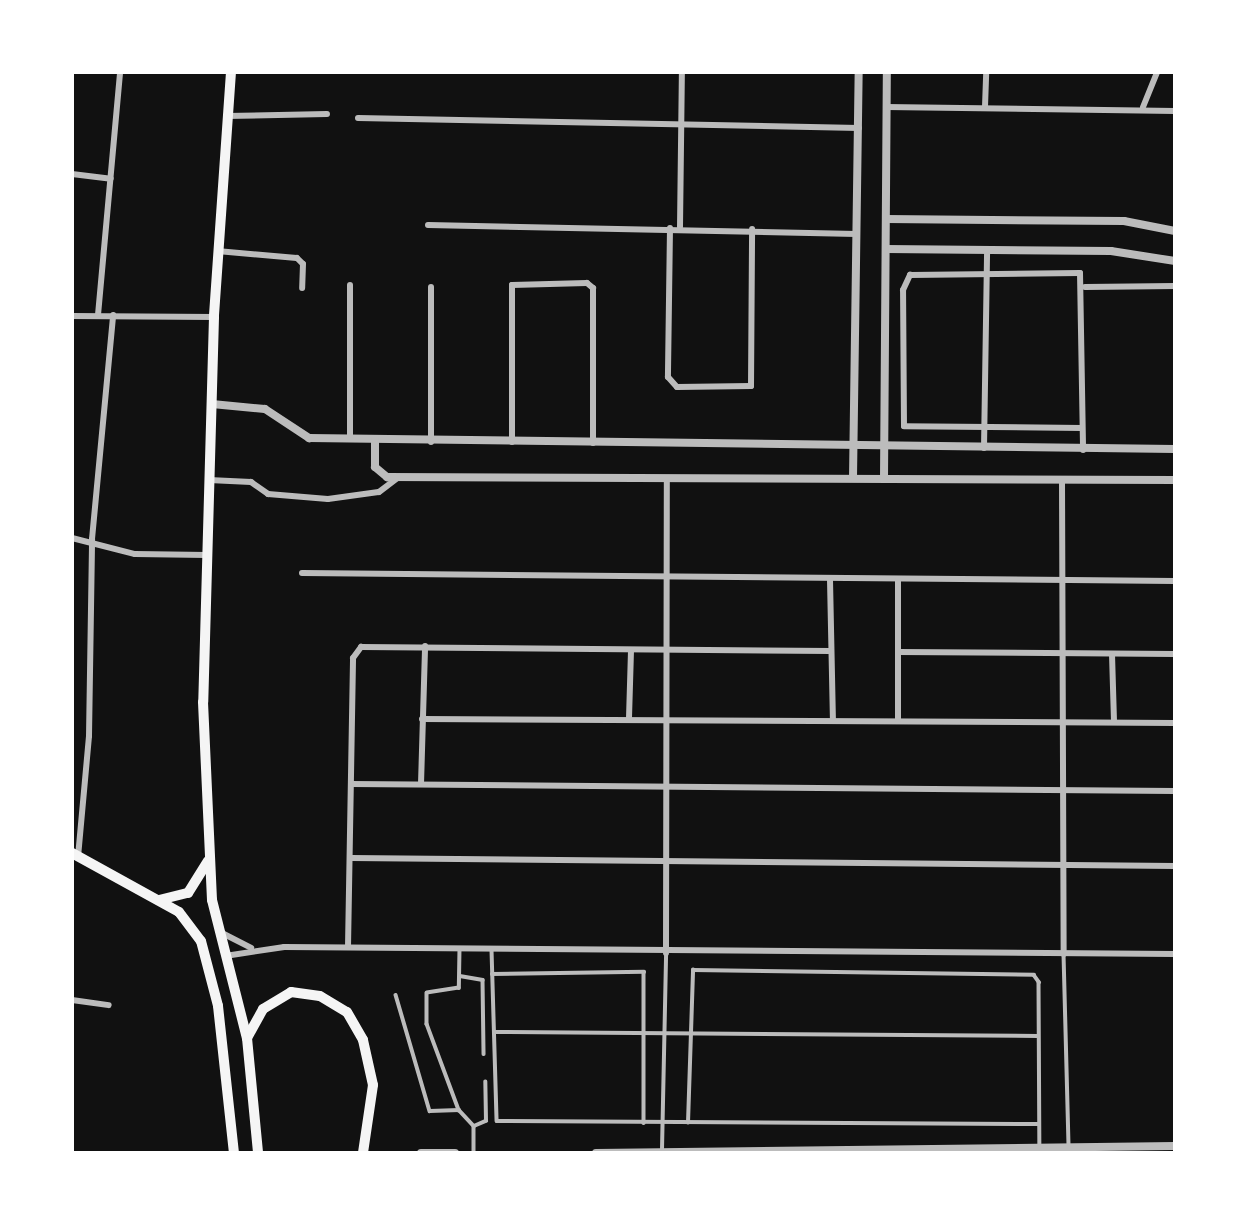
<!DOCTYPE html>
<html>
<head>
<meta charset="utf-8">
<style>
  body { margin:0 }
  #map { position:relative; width:1247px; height:1225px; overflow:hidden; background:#111; font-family:"Exo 2",sans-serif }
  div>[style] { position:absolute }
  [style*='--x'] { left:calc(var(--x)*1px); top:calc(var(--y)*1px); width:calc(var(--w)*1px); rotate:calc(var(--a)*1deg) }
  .service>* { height:3.5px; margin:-1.75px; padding:0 1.75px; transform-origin:1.75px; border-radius:1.75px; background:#bcbcbc }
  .minor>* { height:6px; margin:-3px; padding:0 3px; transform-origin:3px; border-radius:3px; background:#bcbcbc }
  .tertiary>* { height:8px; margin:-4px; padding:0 4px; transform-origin:4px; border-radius:4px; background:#bcbcbc }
  .primary>* { height:10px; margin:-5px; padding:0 5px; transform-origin:5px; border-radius:5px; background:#f5f5f5 }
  span { translate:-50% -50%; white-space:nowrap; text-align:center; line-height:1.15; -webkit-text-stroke:6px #fff; paint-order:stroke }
  .frame { position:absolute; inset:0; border:74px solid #fff; pointer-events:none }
</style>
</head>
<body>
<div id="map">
  <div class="service">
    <div style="--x:460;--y:949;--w:39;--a:91"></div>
    <div style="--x:459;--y:988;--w:32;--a:171"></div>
    <div style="--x:427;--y:993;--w:31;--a:90"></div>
    <div style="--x:427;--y:1024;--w:92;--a:69.6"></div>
    <div style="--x:459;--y:1110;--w:22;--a:47"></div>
    <div style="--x:474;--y:1126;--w:27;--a:90"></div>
    <div style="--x:492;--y:950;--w:171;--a:88.3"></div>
    <div style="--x:497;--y:1121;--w:542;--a:0.32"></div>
    <div style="--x:1064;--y:954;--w:191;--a:88.5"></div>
    <div style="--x:492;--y:974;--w:152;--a:-0.8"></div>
    <div style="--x:644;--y:972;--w:151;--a:90"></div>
    <div style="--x:460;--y:976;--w:23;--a:10"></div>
    <div style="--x:483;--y:980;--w:74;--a:89.2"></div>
    <div style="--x:396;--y:995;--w:121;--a:73.7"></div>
    <div style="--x:430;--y:1111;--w:29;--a:-2"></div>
    <div style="--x:494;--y:1032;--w:544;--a:0.42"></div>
    <div style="--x:688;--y:1123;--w:153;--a:-88.1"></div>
    <div style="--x:693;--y:970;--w:341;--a:0.8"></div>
    <div style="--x:1034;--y:975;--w:9;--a:54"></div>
    <div style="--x:1039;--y:982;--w:166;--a:89.7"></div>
    <div style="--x:474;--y:1126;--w:13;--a:-23"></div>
    <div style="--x:486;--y:1121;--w:39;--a:-91"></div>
    <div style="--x:662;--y:1150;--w:197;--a:-88.8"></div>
  </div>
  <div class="minor">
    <div style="--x:886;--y:107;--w:289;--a:0.8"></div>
    <div style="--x:985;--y:107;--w:35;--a:-88"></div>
    <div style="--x:1143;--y:107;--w:38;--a:-68"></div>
    <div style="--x:226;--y:116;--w:101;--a:-1.1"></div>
    <div style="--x:358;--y:118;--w:501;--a:1.14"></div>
    <div style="--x:72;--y:174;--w:39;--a:7"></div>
    <div style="--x:428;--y:225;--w:429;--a:1.2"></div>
    <div style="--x:680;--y:227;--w:155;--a:-89.3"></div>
    <div style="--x:670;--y:228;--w:149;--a:90.8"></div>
    <div style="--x:668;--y:377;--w:13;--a:48"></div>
    <div style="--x:677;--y:387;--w:74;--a:-0.8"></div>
    <div style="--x:751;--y:386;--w:157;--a:-89.6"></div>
    <div style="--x:217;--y:251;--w:80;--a:5"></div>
    <div style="--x:297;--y:258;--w:8;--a:45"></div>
    <div style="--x:303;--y:264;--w:24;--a:92"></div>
    <div style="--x:350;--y:285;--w:154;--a:90"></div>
    <div style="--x:431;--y:287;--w:155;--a:90"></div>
    <div style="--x:1085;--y:287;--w:90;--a:-0.6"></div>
    <div style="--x:98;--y:315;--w:244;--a:-84.8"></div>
    <div style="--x:72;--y:316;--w:142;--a:0.4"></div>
    <div style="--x:1082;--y:428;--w:178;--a:-179.4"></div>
    <div style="--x:904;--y:426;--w:136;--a:-90.4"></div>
    <div style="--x:903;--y:290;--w:17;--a:-65"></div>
    <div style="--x:910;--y:275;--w:170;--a:-0.7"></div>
    <div style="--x:1080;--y:273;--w:177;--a:89"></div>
    <div style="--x:512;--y:442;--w:157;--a:-90"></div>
    <div style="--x:512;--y:285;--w:75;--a:-1.5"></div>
    <div style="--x:587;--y:283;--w:8;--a:40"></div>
    <div style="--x:593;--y:288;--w:155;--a:90"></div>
    <div style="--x:984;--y:448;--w:199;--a:-89.1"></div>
    <div style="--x:209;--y:480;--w:42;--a:2.7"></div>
    <div style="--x:251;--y:482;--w:21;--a:35"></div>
    <div style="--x:268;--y:494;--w:60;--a:4.8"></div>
    <div style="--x:328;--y:499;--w:51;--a:-7.8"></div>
    <div style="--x:379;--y:492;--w:25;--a:-37"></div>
    <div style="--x:1062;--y:480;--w:474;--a:89.8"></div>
    <div style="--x:72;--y:538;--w:65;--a:14.3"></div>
    <div style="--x:135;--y:554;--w:72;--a:0.8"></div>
    <div style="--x:302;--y:573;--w:873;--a:0.53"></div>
    <div style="--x:830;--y:580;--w:139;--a:88.8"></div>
    <div style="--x:898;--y:652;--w:277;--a:0.4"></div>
    <div style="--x:1112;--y:654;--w:68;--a:88.3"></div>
    <div style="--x:629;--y:718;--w:68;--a:-88.3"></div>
    <div style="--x:422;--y:719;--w:753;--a:0.3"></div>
    <div style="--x:898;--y:721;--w:142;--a:-90"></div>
    <div style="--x:351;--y:784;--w:824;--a:0.49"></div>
    <div style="--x:421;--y:784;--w:138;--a:-88.3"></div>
    <div style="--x:78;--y:857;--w:121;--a:-84.8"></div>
    <div style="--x:89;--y:736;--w:197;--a:-89.1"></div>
    <div style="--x:92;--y:539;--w:225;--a:-84.6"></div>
    <div style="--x:351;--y:858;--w:824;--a:0.56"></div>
    <div style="--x:220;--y:932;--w:35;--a:27"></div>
    <div style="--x:348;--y:947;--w:289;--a:-89"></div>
    <div style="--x:353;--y:658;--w:14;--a:-54"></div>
    <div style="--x:361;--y:647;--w:470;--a:0.5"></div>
    <div style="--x:666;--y:953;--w:474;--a:-89.9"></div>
    <div style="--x:225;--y:956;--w:60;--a:-8.7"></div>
    <div style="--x:284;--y:947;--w:891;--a:0.45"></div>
    <div style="--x:72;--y:1000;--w:37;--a:8"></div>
  </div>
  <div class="tertiary">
    <div style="--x:886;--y:219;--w:238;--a:0.5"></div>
    <div style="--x:1124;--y:221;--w:52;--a:11.1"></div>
    <div style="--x:886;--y:249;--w:225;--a:0.5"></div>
    <div style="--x:1111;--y:251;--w:65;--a:8.9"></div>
    <div style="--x:212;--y:404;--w:53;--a:5.4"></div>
    <div style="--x:265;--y:409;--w:53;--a:33.4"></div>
    <div style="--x:309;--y:438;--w:866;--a:0.73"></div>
    <div style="--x:375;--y:440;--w:27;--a:90"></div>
    <div style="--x:375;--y:467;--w:16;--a:40"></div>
    <div style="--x:387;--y:477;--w:788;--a:0.22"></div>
    <div style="--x:853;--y:478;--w:406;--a:-89.2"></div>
    <div style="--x:884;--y:479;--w:407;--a:-89.6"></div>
    <div style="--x:421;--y:1153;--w:34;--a:0"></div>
    <div style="--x:596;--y:1153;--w:579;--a:-0.69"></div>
  </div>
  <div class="primary">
    <div style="--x:231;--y:72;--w:246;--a:94"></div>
    <div style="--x:214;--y:317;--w:385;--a:91.6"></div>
    <div style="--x:203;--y:702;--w:198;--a:87.4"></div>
    <div style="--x:212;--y:900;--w:142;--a:75.8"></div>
    <div style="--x:247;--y:1038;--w:116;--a:84.5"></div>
    <div style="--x:72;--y:853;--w:122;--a:28.9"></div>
    <div style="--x:179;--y:912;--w:36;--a:53"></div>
    <div style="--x:201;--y:941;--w:67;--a:75.3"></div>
    <div style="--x:218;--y:1006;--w:148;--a:83.8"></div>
    <div style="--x:159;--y:900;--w:30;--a:-14"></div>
    <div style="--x:188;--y:893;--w:38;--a:-58"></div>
    <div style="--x:247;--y:1038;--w:33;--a:-61"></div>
    <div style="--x:263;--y:1009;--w:33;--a:-31"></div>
    <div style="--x:291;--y:992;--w:29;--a:8"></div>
    <div style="--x:320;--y:996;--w:31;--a:31"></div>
    <div style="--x:347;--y:1012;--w:32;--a:60"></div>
    <div style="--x:363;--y:1040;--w:46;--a:77.5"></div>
    <div style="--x:373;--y:1085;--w:69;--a:98.4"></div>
  </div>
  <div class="frame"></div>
</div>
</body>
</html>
